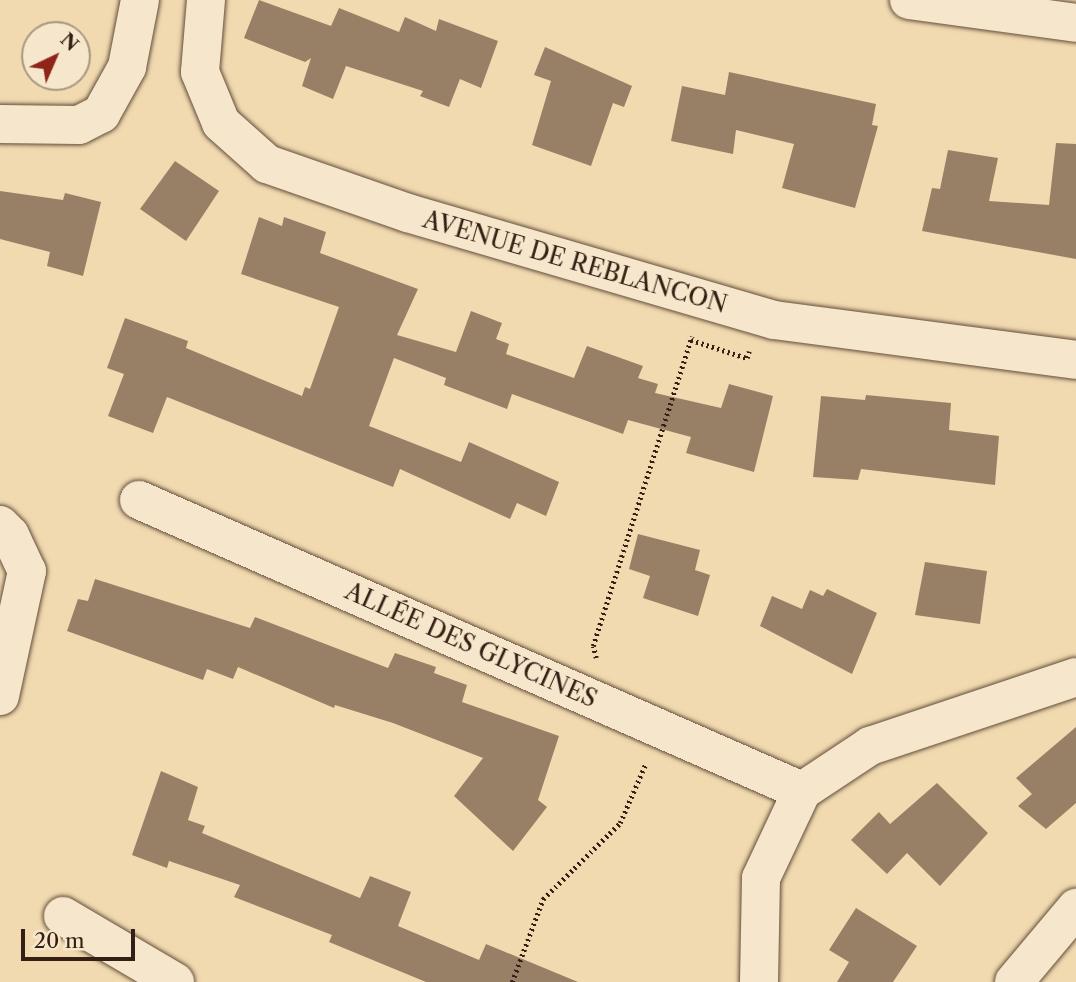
<!DOCTYPE html>
<html>
<head>
<meta charset="utf-8">
<style>
  body { margin:0 }
  #map { position:relative; width:1076px; height:982px; overflow:hidden; background:#f1dab0; font-family:"Libre Caslon Text",serif }
  div>[style] { position:absolute }
  [style*='--x'] { left:calc(var(--x)*1px); top:calc(var(--y)*1px); width:calc(var(--w)*1px); rotate:calc(var(--a)*1deg) }
  .building>* { inset:0; background:#978065 }
  .path>* { height:4.5px; margin-top:-2.25px; transform-origin:0; background:repeating-linear-gradient(90deg,#351f14 0 2px,transparent 0 5.5px) }
  .roads { filter:drop-shadow(0 0 2px #644e3b) drop-shadow(0 0 2px #644e3b) }
  .minor>* { height:38px; margin:-19px; padding:0 19px; transform-origin:19px; border-radius:19px; background:#f6e7cc }
  span { translate:-50% -50%; white-space:nowrap; text-align:center; line-height:1.15; -webkit-text-stroke:5px #f6e7cc; paint-order:stroke }
  .street-label { font-size:24px; color:#351f14 }
  .north { position:absolute; left:21px; top:21px; width:70px; height:70px; box-sizing:border-box; background:#f6e7cc; border:2px solid #a99782; border-radius:50%; rotate:44deg; font-size:19px; font-weight:700; line-height:28px; text-align:center; color:#351f14 }
  .north::after { content:''; display:block; margin:auto; width:24px; height:32px; background:#8f2418; clip-path:polygon(50% 0,100% 100%,50% 72%,0 100%) }
  .scale { position:absolute; left:21px; top:929px; width:114px; height:32px; box-sizing:border-box; border:4px solid #351f14; border-top:0; padding-left:9px; font-size:21px; line-height:24px; white-space:nowrap; color:#351f14; -webkit-text-stroke:5px #f6e7cc; paint-order:stroke }
</style>
</head>
<body>
<div id="map">
  <div class="building">
    <div style="clip-path:polygon(259px 0,331px 26px,339px 8px,399px 32px,405px 17px,436px 31px,439px 19px,498px 41px,481px 88px,460px 79px,449px 107px,420px 96px,423px 91px,346px 66px,333px 99px,302px 86px,311px 58px,305px 62px,244px 38px)"></div>
    <div style="clip-path:polygon(545px 47px,632px 86px,624px 107px,613px 103px,591px 166px,532px 145px,551px 81px,534px 75px)"></div>
    <div style="clip-path:polygon(729px 72px,876px 104px,872px 125px,878px 126px,855px 208px,782px 188px,794px 144px,736px 130px,733px 154px,671px 141px,682px 86px,725px 95px)"></div>
    <div style="clip-path:polygon(1056px 143px,1076px 144px,1076px 259px,922px 231px,932px 188px,940px 189px,948px 150px,998px 158px,989px 201px,1049px 205px)"></div>
    <div style="clip-path:polygon(175px 161px,219px 191px,186px 241px,140px 209px)"></div>
    <div style="clip-path:polygon(0 191px,63px 200px,65px 193px,101px 202px,83px 276px,47px 266px,50px 252px,0 239px)"></div>
    <div style="clip-path:polygon(259px 217px,282px 226px,284px 217px,326px 232px,320px 253px,418px 289px,397px 335px,456px 352px,471px 311px,502px 323px,496px 339px,509px 344px,506px 354px,574px 378px,587px 346px,643px 366px,638px 378px,658px 384px,655px 393px,721px 408px,729px 384px,773px 396px,754px 472px,686px 453px,691px 437px,628px 420px,623px 434px,512px 394px,507px 409px,444px 385px,446px 378px,394px 358px,369px 426px,461px 462px,469px 442px,559px 482px,546px 516px,517px 503px,510px 519px,400px 469px,393px 487px,167px 397px,153px 433px,108px 416px,124px 374px,107px 368px,125px 318px,188px 341px,186px 348px,302px 396px,305px 387px,310px 389px,339px 307px,241px 274px)"></div>
    <div style="clip-path:polygon(866px 395px,951px 403px,949px 430px,999px 436px,995px 485px,861px 469px,858px 480px,813px 477px,821px 396px,865px 400px)"></div>
    <div style="clip-path:polygon(638px 534px,700px 550px,695px 570px,710px 575px,698px 616px,643px 598px,650px 576px,629px 569px)"></div>
    <div style="clip-path:polygon(925px 562px,987px 571px,980px 624px,915px 615px)"></div>
    <div style="clip-path:polygon(95px 579px,250px 628px,255px 617px,388px 668px,395px 653px,436px 667px,434px 673px,467px 685px,462px 702px,559px 736px,538px 800px,547px 807px,513px 851px,454px 796px,483px 758px,393px 723px,335px 705px,334px 708px,238px 667px,233px 679px,207px 669px,203px 680px,67px 631px,78px 599px,88px 601px)"></div>
    <div style="clip-path:polygon(827px 589px,877px 613px,852px 674px,760px 626px,772px 596px,802px 609px,810px 590px,823px 596px)"></div>
    <div style="clip-path:polygon(1076px 727px,1076px 803px,1046px 829px,1018px 806px,1032px 794px,1016px 778px)"></div>
    <div style="clip-path:polygon(161px 771px,198px 787px,188px 820px,205px 826px,202px 833px,360px 898px,370px 876px,411px 892px,398px 926px,479px 960px,486px 944px,578px 982px,426px 982px,329px 942px,332px 935px,234px 897px,240px 885px,169px 861px,167px 868px,132px 855px)"></div>
    <div style="clip-path:polygon(937px 783px,988px 833px,940px 886px,907px 853px,887px 874px,851px 840px,879px 812px,890px 824px)"></div>
    <div style="clip-path:polygon(856px 908px,917px 946px,893px 982px,837px 982px,849px 962px,829px 950px)"></div>
  </div>
  <div class="path">
    <div style="--x:691;--y:340;--w:59;--a:17.8"></div>
    <div style="--x:747;--y:358;--w:7;--a:-74"></div>
    <div style="--x:596;--y:658;--w:12;--a:-104"></div>
    <div style="--x:593;--y:646;--w:325;--a:-72.3"></div>
    <div style="--x:512;--y:982;--w:89;--a:-69.5"></div>
    <div style="--x:543;--y:899;--w:108;--a:-44.6"></div>
    <div style="--x:620;--y:823;--w:65;--a:-66.6"></div>
  </div>
  <div class="roads">
    <div class="minor">
      <div style="--x:206;--y:0;--w:72;--a:94.8"></div>
      <div style="--x:200;--y:72;--w:55;--a:67.6"></div>
      <div style="--x:221;--y:123;--w:62;--a:41.7"></div>
      <div style="--x:267;--y:164;--w:149;--a:19.2"></div>
      <div style="--x:408;--y:213;--w:381;--a:16.3"></div>
      <div style="--x:774;--y:320;--w:305;--a:7.5"></div>
      <div style="--x:909;--y:0;--w:169;--a:7.8"></div>
      <div style="--x:0;--y:124;--w:79;--a:0.7"></div>
      <div style="--x:79;--y:125;--w:25;--a:-27"></div>
      <div style="--x:101;--y:114;--w:54;--a:-61"></div>
      <div style="--x:127;--y:67;--w:68;--a:-79"></div>
      <div style="--x:139;--y:500;--w:724;--a:23.7"></div>
      <div style="--x:0;--y:525;--w:14;--a:45"></div>
      <div style="--x:10;--y:535;--w:40;--a:65"></div>
      <div style="--x:27;--y:571;--w:128;--a:102.2"></div>
      <div style="--x:63;--y:916;--w:130;--a:30.5"></div>
      <div style="--x:759;--y:982;--w:104;--a:-88.9"></div>
      <div style="--x:761;--y:878;--w:96;--a:-64.8"></div>
      <div style="--x:802;--y:791;--w:82;--a:-33.5"></div>
      <div style="--x:870;--y:746;--w:217;--a:-18.5"></div>
      <div style="--x:1014;--y:982;--w:97;--a:-50"></div>
    </div>
  </div>
  <div class="street-label">
    <span style="left:575px;top:262px;rotate:16deg">AVENUE DE REBLANCON</span>
    <span style="left:471px;top:645px;rotate:24deg">ALLÉE DES GLYCINES</span>
  </div>
  <div class="north">N</div>
  <div class="scale">20 m</div>
</div>
</body>
</html>
